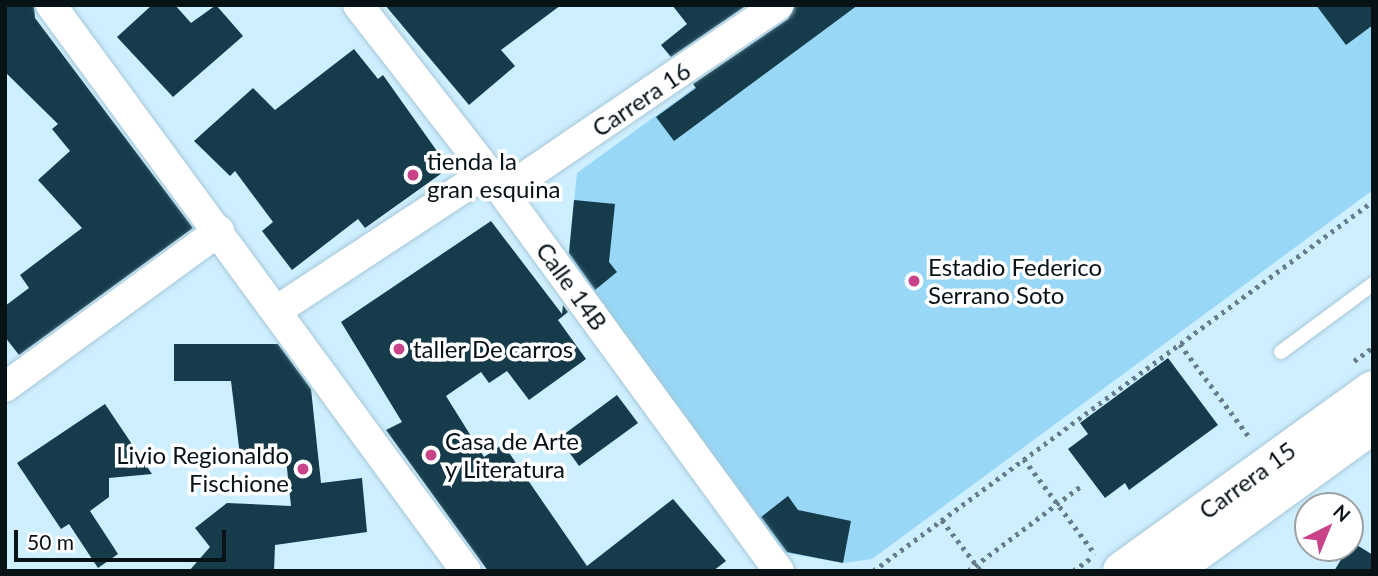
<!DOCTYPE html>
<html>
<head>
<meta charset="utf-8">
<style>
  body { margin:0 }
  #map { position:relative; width:1378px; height:576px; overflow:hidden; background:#ceefff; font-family:Lato,sans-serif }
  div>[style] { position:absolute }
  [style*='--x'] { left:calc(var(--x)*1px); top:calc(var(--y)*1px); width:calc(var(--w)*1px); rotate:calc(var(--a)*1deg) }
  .green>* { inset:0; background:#98d7f5 }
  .building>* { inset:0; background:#163c4c }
  .path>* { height:4.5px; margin-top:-2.25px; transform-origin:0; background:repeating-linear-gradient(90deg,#677d87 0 3.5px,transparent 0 8.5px) }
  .roads { filter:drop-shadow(0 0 2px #a7c7d7) drop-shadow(0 0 2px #a7c7d7) }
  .service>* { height:14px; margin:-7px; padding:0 7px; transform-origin:7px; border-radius:7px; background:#fff }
  .minor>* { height:30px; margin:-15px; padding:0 15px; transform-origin:15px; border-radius:15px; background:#fff }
  .tertiary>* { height:37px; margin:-18.5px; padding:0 18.5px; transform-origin:18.5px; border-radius:18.5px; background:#fff }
  .secondary>* { height:38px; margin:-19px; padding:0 19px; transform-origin:19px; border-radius:19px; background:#fff }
  .dots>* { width:19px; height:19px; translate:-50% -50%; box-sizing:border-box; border:4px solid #fff; border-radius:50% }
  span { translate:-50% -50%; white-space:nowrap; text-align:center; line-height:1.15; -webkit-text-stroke:7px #fff; paint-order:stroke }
  .street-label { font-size:24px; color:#071217 }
  .poi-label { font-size:24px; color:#071217 }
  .left { translate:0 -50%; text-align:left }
  .right { translate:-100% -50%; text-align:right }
  .frame { position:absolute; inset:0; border:7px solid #071217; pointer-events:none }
  .north { position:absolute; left:1294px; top:492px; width:70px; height:70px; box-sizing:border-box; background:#fff; border:2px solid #9ca0a2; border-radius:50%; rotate:43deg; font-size:19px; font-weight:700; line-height:28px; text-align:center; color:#071217 }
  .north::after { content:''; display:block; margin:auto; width:24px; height:32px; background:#c84387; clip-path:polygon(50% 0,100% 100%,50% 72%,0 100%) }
  .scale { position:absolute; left:14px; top:530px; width:212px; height:32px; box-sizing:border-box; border:4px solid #071217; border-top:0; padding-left:9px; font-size:21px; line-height:24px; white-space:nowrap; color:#071217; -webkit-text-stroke:5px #fff; paint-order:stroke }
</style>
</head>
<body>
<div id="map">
  <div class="green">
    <div style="clip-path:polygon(808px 5px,1373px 5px,1373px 190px,872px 559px,843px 563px,780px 552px,567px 267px,577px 173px)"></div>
  </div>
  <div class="building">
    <div style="clip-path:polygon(5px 5px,34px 5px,35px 18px,193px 228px,19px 355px,5px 337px,5px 306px,29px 288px,20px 275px,82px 228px,38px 180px,70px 151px,52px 129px,58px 124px,5px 72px)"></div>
    <div style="clip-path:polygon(152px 5px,175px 5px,191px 23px,216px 5px,243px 36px,173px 97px,117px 37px)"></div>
    <div style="clip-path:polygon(385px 5px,561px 5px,501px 50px,515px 66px,469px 105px)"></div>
    <div style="clip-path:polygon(672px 5px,747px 5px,671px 57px,661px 45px,687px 24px)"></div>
    <div style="clip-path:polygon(795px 5px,858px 5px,674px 141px,656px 117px,696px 88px,693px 84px,788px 19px)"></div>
    <div style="clip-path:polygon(1316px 5px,1373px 5px,1373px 25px,1346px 45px)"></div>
    <div style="clip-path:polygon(354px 49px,378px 79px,383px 75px,449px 168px,365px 228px,358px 219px,292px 270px,262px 231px,273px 222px,235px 171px,230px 176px,194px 141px,253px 88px,275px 110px)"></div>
    <div style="clip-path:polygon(574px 200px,615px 204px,609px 262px,617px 272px,595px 290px,569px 253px)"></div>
    <div style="clip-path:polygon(491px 221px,562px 314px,563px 305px,568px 312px,558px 320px,586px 359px,529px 400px,507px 371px,489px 383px,481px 372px,446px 396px,484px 457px,503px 444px,587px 566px,673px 499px,726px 561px,713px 571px,488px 571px,386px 430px,402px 422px,341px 322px)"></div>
    <div style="clip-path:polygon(174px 344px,278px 344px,311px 389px,321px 483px,362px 478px,367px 532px,275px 545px,274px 571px,189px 571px,210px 547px,195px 528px,227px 503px,291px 506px,286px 459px,241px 464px,231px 381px,174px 381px)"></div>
    <div style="clip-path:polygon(1168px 358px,1218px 425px,1129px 490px,1125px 483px,1105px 498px,1068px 449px,1088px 434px,1080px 423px)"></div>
    <div style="clip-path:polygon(617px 395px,638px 423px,579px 466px,559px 438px)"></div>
    <div style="clip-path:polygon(105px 404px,152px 474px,109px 478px,109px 497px,90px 511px,118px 554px,98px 568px,69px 524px,61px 529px,17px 463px)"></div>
    <div style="clip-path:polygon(788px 496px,798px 510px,851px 521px,843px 563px,787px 552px,761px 517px)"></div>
    <div style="clip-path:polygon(1352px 542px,1373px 555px,1373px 571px,1334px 571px)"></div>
  </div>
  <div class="path">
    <div style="--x:1180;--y:344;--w:117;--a:53.3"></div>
    <div style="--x:1354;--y:361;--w:24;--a:-36"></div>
    <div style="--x:1024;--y:459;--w:119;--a:53.2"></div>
    <div style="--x:942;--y:520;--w:64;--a:52.6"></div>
    <div style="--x:873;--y:571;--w:622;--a:-36.5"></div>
    <div style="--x:968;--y:571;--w:143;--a:-37"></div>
    <div style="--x:1073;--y:571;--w:24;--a:-36"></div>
  </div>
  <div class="roads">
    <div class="service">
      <div style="--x:1281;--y:352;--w:114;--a:-36.5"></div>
    </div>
    <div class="minor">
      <div style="--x:51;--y:5;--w:702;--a:53.75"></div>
      <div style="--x:358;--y:5;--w:212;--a:52.1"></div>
      <div style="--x:488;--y:172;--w:494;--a:53.9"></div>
      <div style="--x:503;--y:192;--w:333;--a:-34.2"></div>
      <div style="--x:276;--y:311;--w:254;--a:-33.3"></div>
      <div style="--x:5;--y:387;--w:265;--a:-36.1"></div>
    </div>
    <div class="tertiary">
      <div style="--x:1170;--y:571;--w:251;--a:-35.9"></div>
    </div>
    <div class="secondary">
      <div style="--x:1122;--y:571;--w:309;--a:-35.8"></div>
    </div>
  </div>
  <div class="dots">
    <div style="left:413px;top:175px;background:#c84387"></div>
    <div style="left:914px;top:281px;background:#c84387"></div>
    <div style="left:399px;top:349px;background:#c84387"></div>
    <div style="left:431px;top:455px;background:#c84387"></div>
    <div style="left:303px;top:469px;background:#c84387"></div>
  </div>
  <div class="street-label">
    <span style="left:641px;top:99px;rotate:-34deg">Carrera 16</span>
    <span style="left:572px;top:286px;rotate:54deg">Calle 14B</span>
    <span style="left:1247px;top:480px;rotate:-36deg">Carrera 15</span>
  </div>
  <div class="poi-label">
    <span class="left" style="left:427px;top:175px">tienda la<br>gran esquina</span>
    <span class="left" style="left:928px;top:281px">Estadio Federico<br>Serrano Soto</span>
    <span class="left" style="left:413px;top:349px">taller De carros</span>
    <span class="left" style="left:445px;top:455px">Casa de Arte<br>y Literatura</span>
    <span class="right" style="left:289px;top:469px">Livio Regionaldo<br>Fischione</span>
  </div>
  <div class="frame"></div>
  <div class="north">N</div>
  <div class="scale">50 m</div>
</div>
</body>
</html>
